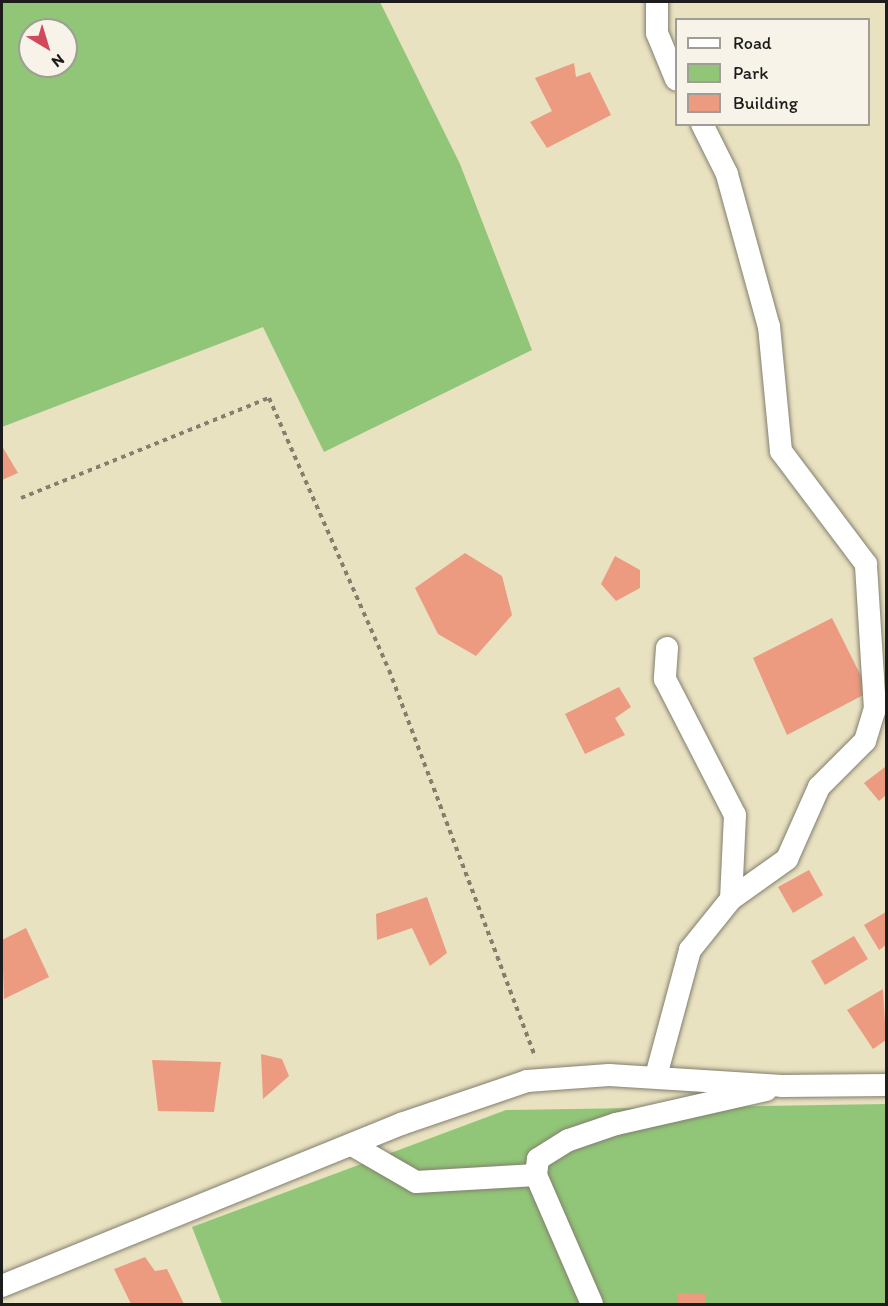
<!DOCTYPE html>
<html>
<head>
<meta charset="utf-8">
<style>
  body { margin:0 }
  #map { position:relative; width:888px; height:1306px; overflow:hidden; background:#e9e2c1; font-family:Itim,sans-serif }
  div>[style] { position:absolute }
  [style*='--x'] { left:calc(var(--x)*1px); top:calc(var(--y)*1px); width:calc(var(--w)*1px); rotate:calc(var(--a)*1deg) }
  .green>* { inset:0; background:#91c678 }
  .building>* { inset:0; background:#ec9a80 }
  .path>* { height:4px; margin-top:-2px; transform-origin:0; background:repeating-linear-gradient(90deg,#827f6e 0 4.5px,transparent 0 9px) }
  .roads { filter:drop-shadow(0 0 2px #827f6e) drop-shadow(0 0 2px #827f6e) }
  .street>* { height:22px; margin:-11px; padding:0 11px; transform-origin:11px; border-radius:11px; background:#fff }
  span { translate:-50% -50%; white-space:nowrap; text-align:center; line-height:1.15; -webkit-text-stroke:5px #f7f3e8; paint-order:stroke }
  .frame { position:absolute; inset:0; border:3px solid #1c1c1c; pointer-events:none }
  .legend { position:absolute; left:675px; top:18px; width:195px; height:108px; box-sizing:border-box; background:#f7f3e8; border:2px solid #9f9d96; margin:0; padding:8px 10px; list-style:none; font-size:18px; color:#1c1c1c }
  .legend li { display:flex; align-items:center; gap:12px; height:30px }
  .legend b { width:30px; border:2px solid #9f9d96 }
  .north { position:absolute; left:18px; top:18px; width:60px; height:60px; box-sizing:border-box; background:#f7f3e8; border:2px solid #9f9d96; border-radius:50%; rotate:142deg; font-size:16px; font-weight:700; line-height:24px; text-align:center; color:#1c1c1c }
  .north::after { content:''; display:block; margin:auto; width:21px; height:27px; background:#d1495b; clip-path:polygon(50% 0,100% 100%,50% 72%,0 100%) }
</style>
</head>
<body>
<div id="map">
  <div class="green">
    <div style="clip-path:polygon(evenodd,2px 2px,380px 2px,460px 164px,532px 350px,324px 452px,263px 327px,2px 427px,2px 2px,30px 30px,66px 30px,66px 66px,30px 66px,30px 30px)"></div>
    <div style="clip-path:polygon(886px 1104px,886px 1304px,222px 1304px,192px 1227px,506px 1110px)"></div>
  </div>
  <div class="building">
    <div style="clip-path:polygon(574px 63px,576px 77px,590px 72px,611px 115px,547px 148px,530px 122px,552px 111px,535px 78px)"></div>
    <div style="clip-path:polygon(2px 446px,18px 473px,2px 480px)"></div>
    <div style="clip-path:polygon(465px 553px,502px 576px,512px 615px,476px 656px,438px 634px,415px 588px)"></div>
    <div style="clip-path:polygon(615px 556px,640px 570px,640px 588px,616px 601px,601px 584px)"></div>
    <div style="clip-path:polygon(832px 618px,869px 692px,787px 735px,753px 658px)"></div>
    <div style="clip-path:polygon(619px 687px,631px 707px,615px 718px,625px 735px,585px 754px,565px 714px)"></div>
    <div style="clip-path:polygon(885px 767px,886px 795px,879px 801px,864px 783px)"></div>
    <div style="clip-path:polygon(809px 870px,823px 895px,793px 913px,778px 887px)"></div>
    <div style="clip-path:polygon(427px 897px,447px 953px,430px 966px,412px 928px,377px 940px,376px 914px)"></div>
    <div style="clip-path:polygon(886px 912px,886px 945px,879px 950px,864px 925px)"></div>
    <div style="clip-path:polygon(26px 928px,49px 977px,4px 999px,2px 940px)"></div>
    <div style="clip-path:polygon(854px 936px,868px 959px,825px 985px,811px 961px)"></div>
    <div style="clip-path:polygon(883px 989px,886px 1040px,873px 1049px,847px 1010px)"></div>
    <div style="clip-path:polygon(261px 1054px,282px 1059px,289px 1076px,263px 1099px)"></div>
    <div style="clip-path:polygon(152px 1060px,221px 1062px,214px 1112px,158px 1111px)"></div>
    <div style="clip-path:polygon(145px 1257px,155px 1271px,167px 1269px,184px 1304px,131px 1304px,114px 1269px)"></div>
    <div style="clip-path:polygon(678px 1293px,706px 1294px,705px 1304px,678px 1304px)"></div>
  </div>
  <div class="path">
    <div style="--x:21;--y:498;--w:267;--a:-22"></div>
    <div style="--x:269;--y:398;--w:297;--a:66.2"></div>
    <div style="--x:389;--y:670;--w:414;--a:69.3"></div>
  </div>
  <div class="roads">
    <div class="street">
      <div style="--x:657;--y:2;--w:31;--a:90"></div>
      <div style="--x:657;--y:33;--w:50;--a:67.6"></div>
      <div style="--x:667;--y:648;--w:31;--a:94"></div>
      <div style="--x:665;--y:679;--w:153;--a:62.8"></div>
      <div style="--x:735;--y:815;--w:84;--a:92.7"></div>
      <div style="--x:656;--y:1076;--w:131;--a:-74.9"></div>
      <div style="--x:690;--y:950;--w:65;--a:-51.2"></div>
      <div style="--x:731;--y:899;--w:69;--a:-35.5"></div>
      <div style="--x:787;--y:859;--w:79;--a:-66"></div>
      <div style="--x:819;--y:787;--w:65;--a:-45"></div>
      <div style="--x:865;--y:741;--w:34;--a:-73"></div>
      <div style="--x:875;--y:709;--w:145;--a:-93.6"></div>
      <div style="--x:866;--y:564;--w:141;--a:-127"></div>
      <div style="--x:781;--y:451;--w:125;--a:-95.5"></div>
      <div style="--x:769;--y:327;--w:159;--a:-105.4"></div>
      <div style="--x:727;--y:174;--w:56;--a:-116.6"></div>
      <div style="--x:352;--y:1145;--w:74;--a:30"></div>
      <div style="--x:416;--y:1182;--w:120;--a:-3.3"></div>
      <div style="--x:2;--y:1286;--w:431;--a:-22.1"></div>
      <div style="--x:401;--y:1124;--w:133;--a:-18.8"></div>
      <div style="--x:527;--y:1081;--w:82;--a:-4.2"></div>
      <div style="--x:609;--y:1075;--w:173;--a:3.6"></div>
      <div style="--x:782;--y:1086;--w:104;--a:-0.6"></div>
      <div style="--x:592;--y:1304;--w:141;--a:-113.5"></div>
      <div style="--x:536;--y:1175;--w:16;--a:-83"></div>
      <div style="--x:538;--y:1159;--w:36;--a:-32"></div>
      <div style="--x:569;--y:1140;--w:50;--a:-18.8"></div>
      <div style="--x:616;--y:1124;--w:154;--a:-12.8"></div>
    </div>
  </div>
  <div class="frame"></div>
  <ul class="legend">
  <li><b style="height:8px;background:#fff"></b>Road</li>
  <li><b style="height:16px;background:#91c678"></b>Park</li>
  <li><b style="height:16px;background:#ec9a80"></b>Building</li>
  </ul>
  <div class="north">N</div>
</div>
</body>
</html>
